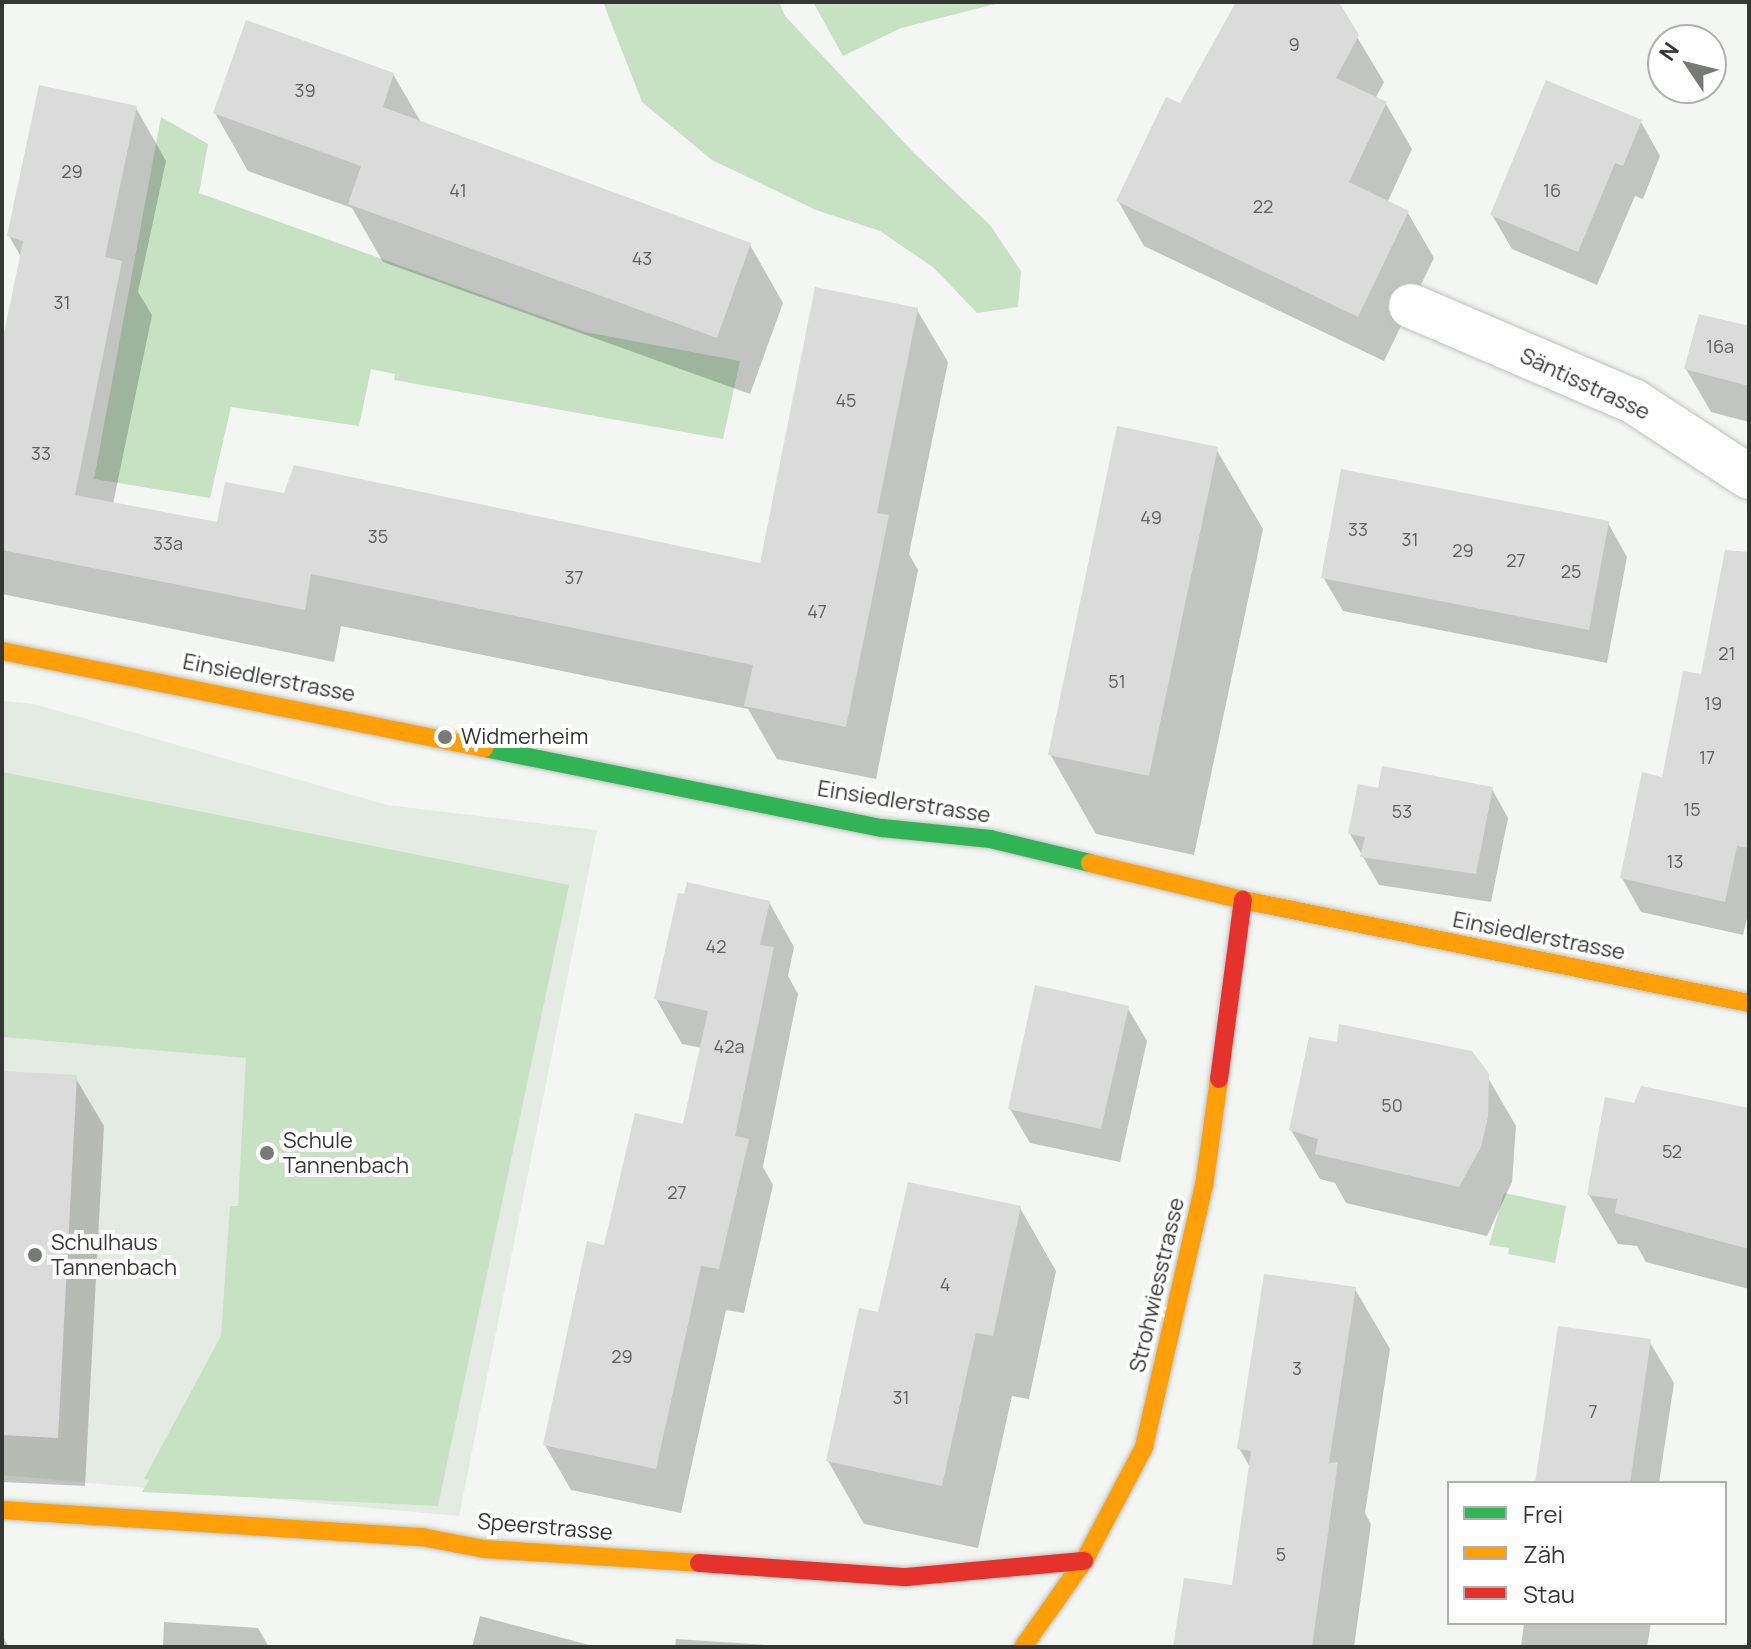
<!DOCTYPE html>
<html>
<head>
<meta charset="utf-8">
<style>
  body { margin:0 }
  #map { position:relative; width:1751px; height:1649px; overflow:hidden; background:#f3f6f2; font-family:Manrope,sans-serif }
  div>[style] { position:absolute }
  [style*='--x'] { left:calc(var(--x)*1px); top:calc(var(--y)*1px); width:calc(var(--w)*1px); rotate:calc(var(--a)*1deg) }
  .built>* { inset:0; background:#e4ebe2 }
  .green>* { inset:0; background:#c6e2c3 }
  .shadow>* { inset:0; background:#0003 }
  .building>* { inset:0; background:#dadbda }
  .roads { filter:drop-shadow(0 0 2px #bfc1be) drop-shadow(0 0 2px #bfc1be) }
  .street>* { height:44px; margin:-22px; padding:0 22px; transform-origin:22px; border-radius:22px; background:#fdfefd }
  .fast>* { height:18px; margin:-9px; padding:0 9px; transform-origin:9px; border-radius:9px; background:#30b455 }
  .slow>* { height:18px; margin:-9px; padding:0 9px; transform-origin:9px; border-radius:9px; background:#ff9f0a }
  .jam>* { height:18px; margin:-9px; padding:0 9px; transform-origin:9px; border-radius:9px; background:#e5322d }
  .dots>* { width:22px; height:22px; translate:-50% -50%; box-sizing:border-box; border:4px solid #fff; border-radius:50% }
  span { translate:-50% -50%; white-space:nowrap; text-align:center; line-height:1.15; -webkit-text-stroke:8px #fff; paint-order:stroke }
  .number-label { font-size:18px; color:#5e605e }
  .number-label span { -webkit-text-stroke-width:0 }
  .street-label { font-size:22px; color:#353735 }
  .poi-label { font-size:22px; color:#353735 }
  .left { translate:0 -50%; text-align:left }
  .frame { position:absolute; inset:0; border:4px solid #353735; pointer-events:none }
  .legend { position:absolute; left:1447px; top:1481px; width:280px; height:144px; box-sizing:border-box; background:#fff; border:2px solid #aeafae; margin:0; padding:10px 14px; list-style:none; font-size:24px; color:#353735 }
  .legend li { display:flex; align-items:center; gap:16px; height:40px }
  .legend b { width:40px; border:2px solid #aeafae }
  .north { position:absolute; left:1647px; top:24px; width:80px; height:80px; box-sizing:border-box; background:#fff; border:2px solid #aeafae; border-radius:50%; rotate:305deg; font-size:22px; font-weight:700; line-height:32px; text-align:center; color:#353735 }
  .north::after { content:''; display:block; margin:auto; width:28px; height:36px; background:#787a77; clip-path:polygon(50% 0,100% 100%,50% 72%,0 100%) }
</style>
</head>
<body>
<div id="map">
  <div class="built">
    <div style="clip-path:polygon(2px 701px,34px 704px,387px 805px,597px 830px,459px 1516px,2px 1475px)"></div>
  </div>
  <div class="green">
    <div style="clip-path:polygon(603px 2px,779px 2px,785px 16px,914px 153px,990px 225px,1021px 271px,1018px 307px,977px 313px,934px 268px,880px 231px,816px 210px,712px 160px,642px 102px)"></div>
    <div style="clip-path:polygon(813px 2px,1003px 2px,901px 28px,843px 56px)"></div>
    <div style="clip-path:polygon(161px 117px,208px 144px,199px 193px,585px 332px,740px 361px,723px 439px,394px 380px,395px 374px,371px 369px,359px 426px,231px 407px,210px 498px,94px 479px)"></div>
    <div style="clip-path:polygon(2px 772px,569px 885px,438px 1506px,142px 1492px,149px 1480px,144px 1479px,221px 1336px,230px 1206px,238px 1206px,246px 1058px,2px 1037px)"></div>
    <div style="clip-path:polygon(1504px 1193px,1566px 1206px,1555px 1263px,1508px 1254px,1509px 1248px,1489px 1245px)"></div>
  </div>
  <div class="shadow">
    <div style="clip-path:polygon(1239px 2px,1336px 2px,1384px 82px,1375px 99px,1386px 104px,1412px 149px,1387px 203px,1408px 213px,1434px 258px,1384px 361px,1144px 246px,1118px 201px,1181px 106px)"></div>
    <div style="clip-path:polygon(393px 74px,422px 124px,750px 245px,783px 303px,750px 394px,383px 262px,352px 208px,248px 171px,215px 113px)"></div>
    <div style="clip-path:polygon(136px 108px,166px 161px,138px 292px,152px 315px,113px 504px,219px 525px,761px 565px,917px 310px,948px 362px,909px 554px,918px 570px,876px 779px,777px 759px,748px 709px,341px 626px,334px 662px,2px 594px,2px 347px,21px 257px,9px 236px)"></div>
    <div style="clip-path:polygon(1641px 122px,1660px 156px,1643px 199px,1635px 196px,1597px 285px,1512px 249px,1492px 215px)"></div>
    <div style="clip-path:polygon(1749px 327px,1749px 422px,1711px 412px,1686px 369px)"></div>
    <div style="clip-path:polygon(1216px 449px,1263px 529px,1194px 855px,1096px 834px,1050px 754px)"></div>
    <div style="clip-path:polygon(1608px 523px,1627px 557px,1607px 663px,1343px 611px,1323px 577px)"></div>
    <div style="clip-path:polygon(1749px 579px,1749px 910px,1743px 935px,1641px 912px,1622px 878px,1702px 676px)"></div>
    <div style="clip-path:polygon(1492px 789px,1508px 818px,1491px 902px,1379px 885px,1350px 834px,1380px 790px)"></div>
    <div style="clip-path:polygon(769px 902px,794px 947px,788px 976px,798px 994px,763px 1167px,773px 1185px,744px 1313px,726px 1310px,681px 1513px,571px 1490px,545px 1445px,606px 1247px,685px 1126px,702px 1048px,682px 1044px,656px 999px)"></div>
    <div style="clip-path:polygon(1127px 1007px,1147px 1041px,1120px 1162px,1030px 1143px,1010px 1109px)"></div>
    <div style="clip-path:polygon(1339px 1044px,1487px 1076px,1516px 1126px,1512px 1182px,1487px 1236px,1346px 1203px,1335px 1183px,1320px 1179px,1291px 1130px)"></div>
    <div style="clip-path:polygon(2px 1073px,75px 1077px,104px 1126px,85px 1486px,2px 1482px)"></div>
    <div style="clip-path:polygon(1635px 1105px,1749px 1110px,1749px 1289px,1646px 1262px,1637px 1246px,1618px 1244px,1589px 1195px)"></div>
    <div style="clip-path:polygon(1020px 1208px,1056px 1271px,1029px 1399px,1012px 1396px,978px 1548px,864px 1524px,828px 1461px,880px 1315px)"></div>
    <div style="clip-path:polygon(1355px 1289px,1390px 1349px,1365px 1513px,1371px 1524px,1354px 1647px,1176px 1647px,1234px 1587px,1251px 1469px,1239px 1448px)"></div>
    <div style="clip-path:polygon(1649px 1341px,1674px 1383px,1659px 1483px,1537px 1483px)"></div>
    <div style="clip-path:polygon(480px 1616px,597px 1647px,472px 1647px)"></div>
    <div style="clip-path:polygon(164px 1622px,258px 1628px,269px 1647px,163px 1647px)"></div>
    <div style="clip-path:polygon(1524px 1623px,1651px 1623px,1647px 1647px,1521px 1647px)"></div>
    <div style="clip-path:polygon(2px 1635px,9px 1647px,2px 1647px)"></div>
    <div style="clip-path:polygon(676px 1639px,797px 1647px,675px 1647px)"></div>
  </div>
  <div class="building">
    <div style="clip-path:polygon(1236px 2px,1339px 2px,1359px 35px,1336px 78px,1387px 102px,1349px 182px,1409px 211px,1358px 317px,1116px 201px,1166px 97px,1180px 103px)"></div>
    <div style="clip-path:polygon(246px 20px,394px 73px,383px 107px,751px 243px,717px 338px,348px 204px,361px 166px,213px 113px)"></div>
    <div style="clip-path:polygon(1546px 80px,1642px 120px,1623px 166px,1615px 163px,1578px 252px,1490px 215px)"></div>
    <div style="clip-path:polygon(39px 85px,137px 106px,105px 257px,122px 261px,75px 495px,217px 522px,225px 482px,284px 493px,294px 465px,760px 563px,815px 287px,918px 308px,877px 513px,889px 515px,846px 727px,744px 706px,753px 665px,311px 574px,305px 610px,2px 550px,2px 343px,23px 241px,7px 236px)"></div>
    <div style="clip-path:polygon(1699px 314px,1749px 326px,1749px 386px,1684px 369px)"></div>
    <div style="clip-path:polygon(1117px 426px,1218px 447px,1149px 776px,1048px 755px)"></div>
    <div style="clip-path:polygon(1341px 469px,1609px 521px,1589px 630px,1321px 578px)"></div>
    <div style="clip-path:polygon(1725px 550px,1749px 552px,1749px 848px,1737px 846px,1725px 902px,1620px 878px,1642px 772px,1662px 777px,1683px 671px,1701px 674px)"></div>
    <div style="clip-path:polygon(1382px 766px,1493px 787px,1476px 874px,1360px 857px,1365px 837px,1348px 834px,1358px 784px,1378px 788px)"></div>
    <div style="clip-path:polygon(687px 882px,770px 901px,760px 945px,774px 947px,735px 1136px,749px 1139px,719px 1269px,701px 1266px,656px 1469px,543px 1445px,587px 1241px,604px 1245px,635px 1113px,683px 1124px,708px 1011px,654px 999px,678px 893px,684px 894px)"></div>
    <div style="clip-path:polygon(1035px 985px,1129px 1006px,1101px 1129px,1008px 1109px)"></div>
    <div style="clip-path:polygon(1339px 1024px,1472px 1051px,1489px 1074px,1488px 1117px,1481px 1147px,1459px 1187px,1315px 1154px,1318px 1139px,1289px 1130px,1309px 1037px,1337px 1042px)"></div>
    <div style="clip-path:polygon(2px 1071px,77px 1075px,58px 1438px,2px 1435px)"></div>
    <div style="clip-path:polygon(1641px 1086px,1749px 1108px,1749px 1249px,1615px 1213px,1617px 1199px,1587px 1195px,1605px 1097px,1634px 1103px)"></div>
    <div style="clip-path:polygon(908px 1182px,1021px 1206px,993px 1336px,976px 1333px,942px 1486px,826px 1461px,859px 1308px,878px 1312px)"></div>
    <div style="clip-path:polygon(1264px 1274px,1356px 1287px,1329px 1463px,1338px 1462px,1312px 1647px,1173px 1647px,1184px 1578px,1232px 1585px,1251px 1451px,1237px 1449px)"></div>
    <div style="clip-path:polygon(1558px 1326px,1651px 1339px,1630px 1483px,1535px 1483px)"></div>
  </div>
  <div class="roads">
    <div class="street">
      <div style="--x:1411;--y:306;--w:241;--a:23.2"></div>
      <div style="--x:1633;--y:401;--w:139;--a:33.2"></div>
    </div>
    <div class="fast">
      <div style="--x:484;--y:748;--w:406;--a:11.4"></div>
      <div style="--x:882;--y:828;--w:109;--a:5.8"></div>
      <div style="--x:990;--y:839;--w:103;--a:13.5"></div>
    </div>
    <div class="slow">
      <div style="--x:2;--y:651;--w:492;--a:11.4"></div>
      <div style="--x:1090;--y:863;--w:157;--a:13.6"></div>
      <div style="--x:1243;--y:900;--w:516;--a:11.51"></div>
      <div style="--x:2;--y:1510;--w:421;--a:3.7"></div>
      <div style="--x:422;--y:1537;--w:63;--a:11"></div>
      <div style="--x:484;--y:1549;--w:215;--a:3.7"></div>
      <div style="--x:1023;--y:1647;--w:105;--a:-54.7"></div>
      <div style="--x:1084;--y:1561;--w:129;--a:-62.2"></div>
      <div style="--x:1144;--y:1447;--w:268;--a:-77.1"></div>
      <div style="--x:1204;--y:1186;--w:108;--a:-82"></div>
    </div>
    <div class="jam">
      <div style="--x:1219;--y:1079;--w:181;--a:-82.4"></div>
      <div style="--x:699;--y:1563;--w:208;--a:3.9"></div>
      <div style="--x:907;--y:1577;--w:178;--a:-5.2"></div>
    </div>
  </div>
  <div class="dots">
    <div style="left:445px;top:737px;background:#787a77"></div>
    <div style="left:267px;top:1153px;background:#787a77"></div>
    <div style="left:35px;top:1255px;background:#787a77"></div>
  </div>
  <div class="number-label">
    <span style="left:1294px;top:44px">9</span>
    <span style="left:305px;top:90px">39</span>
    <span style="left:72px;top:171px">29</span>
    <span style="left:458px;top:190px">41</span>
    <span style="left:1552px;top:190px">16</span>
    <span style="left:1263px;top:206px">22</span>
    <span style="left:642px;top:258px">43</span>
    <span style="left:62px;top:302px">31</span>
    <span style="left:1720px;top:346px">16a</span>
    <span style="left:846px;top:400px">45</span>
    <span style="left:41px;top:453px">33</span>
    <span style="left:1151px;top:517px">49</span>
    <span style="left:1358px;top:529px">33</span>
    <span style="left:378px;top:536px">35</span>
    <span style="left:1410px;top:539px">31</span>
    <span style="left:168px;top:543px">33a</span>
    <span style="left:1463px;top:550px">29</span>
    <span style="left:1516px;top:560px">27</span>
    <span style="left:1571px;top:571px">25</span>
    <span style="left:574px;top:577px">37</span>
    <span style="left:817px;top:611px">47</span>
    <span style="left:1727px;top:653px">21</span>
    <span style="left:1117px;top:681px">51</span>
    <span style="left:1713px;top:703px">19</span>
    <span style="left:1707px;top:757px">17</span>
    <span style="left:1692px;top:809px">15</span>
    <span style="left:1402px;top:811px">53</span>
    <span style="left:1675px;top:861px">13</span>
    <span style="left:716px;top:946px">42</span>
    <span style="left:729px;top:1046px">42a</span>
    <span style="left:1392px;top:1105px">50</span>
    <span style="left:1672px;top:1151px">52</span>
    <span style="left:677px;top:1192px">27</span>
    <span style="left:945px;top:1284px">4</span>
    <span style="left:622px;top:1356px">29</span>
    <span style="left:1297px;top:1368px">3</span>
    <span style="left:901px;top:1397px">31</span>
    <span style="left:1593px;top:1411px">7</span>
    <span style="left:1281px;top:1554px">5</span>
  </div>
  <div class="street-label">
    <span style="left:1585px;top:384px;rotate:25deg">Säntisstrasse</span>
    <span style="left:269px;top:678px;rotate:11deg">Einsiedlerstrasse</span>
    <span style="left:904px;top:802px;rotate:9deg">Einsiedlerstrasse</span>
    <span style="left:1539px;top:936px;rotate:11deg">Einsiedlerstrasse</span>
    <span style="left:1157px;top:1285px;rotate:-77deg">Strohwiesstrasse</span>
    <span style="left:545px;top:1527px;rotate:5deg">Speerstrasse</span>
  </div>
  <div class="poi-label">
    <span class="left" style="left:461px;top:737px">Widmerheim</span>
    <span class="left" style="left:283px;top:1153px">Schule<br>Tannenbach</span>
    <span class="left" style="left:51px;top:1255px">Schulhaus<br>Tannenbach</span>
  </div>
  <div class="frame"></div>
  <ul class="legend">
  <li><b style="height:10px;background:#30b455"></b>Frei</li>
  <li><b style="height:10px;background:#ff9f0a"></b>Zäh</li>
  <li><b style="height:10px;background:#e5322d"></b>Stau</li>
  </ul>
  <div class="north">N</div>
</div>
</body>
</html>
